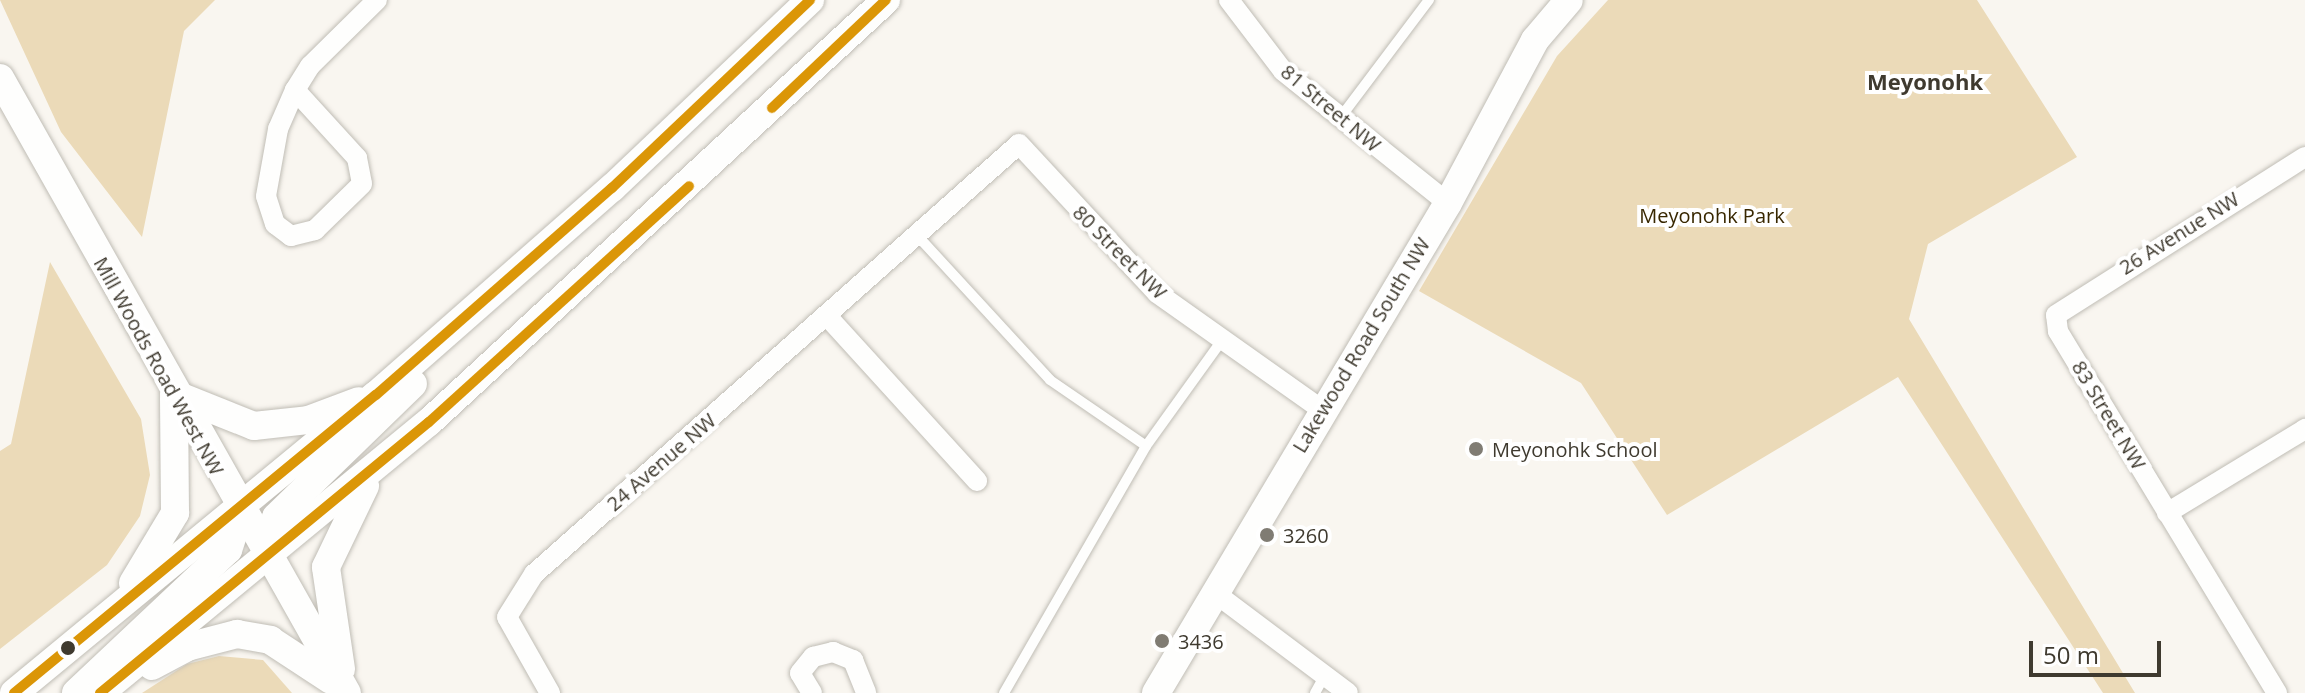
<!DOCTYPE html>
<html>
<head>
<meta charset="utf-8">
<style>
  body { margin:0 }
  #map { position:relative; width:2305px; height:693px; overflow:hidden; background:#f9f6f0; font-family:"Open Sans",sans-serif }
  div>[style] { position:absolute }
  [style*='--x'] { left:calc(var(--x)*1px); top:calc(var(--y)*1px); width:calc(var(--w)*1px); rotate:calc(var(--a)*1deg) }
  .green>* { inset:0; background:#ebdab8 }
  .roads { filter:drop-shadow(0 0 2px #c0bdb5) drop-shadow(0 0 2px #c0bdb5) }
  .lane>* { height:10px; margin:-5px; padding:0 5px; transform-origin:5px; border-radius:5px; background:#fefefd }
  .street>* { height:20px; margin:-10px; padding:0 10px; transform-origin:10px; border-radius:10px; background:#fefefd }
  .secondary>* { height:28px; margin:-14px; padding:0 14px; transform-origin:14px; border-radius:14px; background:#fefefd }
  .bus-1>* { height:10px; margin:-5px; padding:0 5px; transform-origin:5px; border-radius:5px; background:#db9607 }
  .dots>* { width:22px; height:22px; translate:-50% -50%; box-sizing:border-box; border:4px solid #fff; border-radius:50% }
  span { translate:-50% -50%; white-space:nowrap; text-align:center; line-height:1.15; -webkit-text-stroke:8px #fff; paint-order:stroke }
  .street-label { font-size:20px; color:#3f3a2f }
  .park-label { font-size:20px; color:#382700 }
  .poi-label { font-size:20px; color:#3f3a2f }
  .left { translate:0 -50%; text-align:left }
  .neighbourhood-label { font-size:22px; color:#3f3a2f; font-weight:700 }
  .scale { position:absolute; left:2029px; top:641px; width:132px; height:36px; box-sizing:border-box; border:4px solid #3f3a2f; border-top:0; padding-left:10px; font-size:24px; line-height:28px; white-space:nowrap; color:#3f3a2f; -webkit-text-stroke:6px #fff; paint-order:stroke }
</style>
</head>
<body>
<div id="map">
  <div class="green">
    <div style="clip-path:polygon(0 0,215px 0,184px 31px,142px 237px,61px 132px)"></div>
    <div style="clip-path:polygon(1608px 0,1977px 0,2077px 157px,1928px 244px,1909px 319px,2135px 693px,2103px 693px,1898px 377px,1667px 515px,1581px 383px,1419px 291px,1557px 56px)"></div>
    <div style="clip-path:polygon(50px 262px,141px 419px,150px 475px,140px 516px,107px 565px,0 649px,0 451px,11px 444px)"></div>
    <div style="clip-path:polygon(219px 656px,263px 660px,292px 693px,142px 693px,187px 664px)"></div>
  </div>
  <div class="roads">
    <div class="lane">
      <div style="--x:1340;--y:118;--w:148;--a:-53"></div>
      <div style="--x:914;--y:232;--w:201;--a:47.4"></div>
      <div style="--x:1050;--y:380;--w:116;--a:34.5"></div>
      <div style="--x:1004;--y:693;--w:285;--a:-60.1"></div>
      <div style="--x:1146;--y:446;--w:132;--a:-54.3"></div>
      <div style="--x:1315;--y:693;--w:21;--a:-61"></div>
    </div>
    <div class="street">
      <div style="--x:1229;--y:0;--w:89;--a:52.7"></div>
      <div style="--x:1283;--y:71;--w:211;--a:38.7"></div>
      <div style="--x:295;--y:90;--w:92;--a:47.6"></div>
      <div style="--x:357;--y:158;--w:26;--a:79"></div>
      <div style="--x:362;--y:184;--w:66;--a:135.6"></div>
      <div style="--x:315;--y:230;--w:25;--a:166"></div>
      <div style="--x:291;--y:236;--w:20;--a:-143"></div>
      <div style="--x:275;--y:224;--w:29;--a:-108"></div>
      <div style="--x:266;--y:196;--w:68;--a:-79.8"></div>
      <div style="--x:278;--y:129;--w:43;--a:-66.4"></div>
      <div style="--x:295;--y:90;--w:28;--a:-58"></div>
      <div style="--x:310;--y:66;--w:94;--a:-44.6"></div>
      <div style="--x:827;--y:316;--w:223;--a:47.7"></div>
      <div style="--x:2167;--y:513;--w:162;--a:-31.3"></div>
      <div style="--x:1215;--y:593;--w:166;--a:36.9"></div>
      <div style="--x:550;--y:693;--w:87;--a:-119.5"></div>
      <div style="--x:507;--y:617;--w:51;--a:-57.9"></div>
      <div style="--x:534;--y:574;--w:648;--a:-41.56"></div>
      <div style="--x:1019;--y:144;--w:203;--a:47.2"></div>
      <div style="--x:1157;--y:293;--w:201;--a:35.3"></div>
      <div style="--x:812;--y:693;--w:23;--a:-121"></div>
      <div style="--x:800;--y:673;--w:21;--a:-51"></div>
      <div style="--x:813;--y:657;--w:21;--a:-14"></div>
      <div style="--x:833;--y:652;--w:22;--a:22"></div>
      <div style="--x:853;--y:660;--w:35;--a:68"></div>
      <div style="--x:2277;--y:693;--w:423;--a:-121.2"></div>
      <div style="--x:2058;--y:331;--w:16;--a:-97"></div>
      <div style="--x:2056;--y:315;--w:295;--a:-32.4"></div>
    </div>
    <div class="secondary">
      <div style="--x:0;--y:78;--w:706;--a:60.57"></div>
      <div style="--x:174;--y:394;--w:86;--a:21.8"></div>
      <div style="--x:254;--y:426;--w:54;--a:-6.3"></div>
      <div style="--x:308;--y:420;--w:54;--a:-20.4"></div>
      <div style="--x:268;--y:556;--w:40;--a:-78"></div>
      <div style="--x:276;--y:517;--w:191;--a:-44.2"></div>
      <div style="--x:133;--y:583;--w:82;--a:-59"></div>
      <div style="--x:175;--y:513;--w:115;--a:-90.5"></div>
      <div style="--x:152;--y:666;--w:40;--a:-28"></div>
      <div style="--x:187;--y:647;--w:52;--a:-14.6"></div>
      <div style="--x:237;--y:634;--w:34;--a:10"></div>
      <div style="--x:270;--y:640;--w:73;--a:33.3"></div>
      <div style="--x:341;--y:669;--w:103;--a:-98.4"></div>
      <div style="--x:326;--y:567;--w:90;--a:-64.3"></div>
      <div style="--x:14;--y:693;--w:469;--a:-39.5"></div>
      <div style="--x:376;--y:395;--w:314;--a:-41.3"></div>
      <div style="--x:612;--y:188;--w:273;--a:-43.5"></div>
      <div style="--x:76;--y:693;--w:209;--a:-43.3"></div>
      <div style="--x:228;--y:550;--w:41;--a:-71.6"></div>
      <div style="--x:100;--y:693;--w:426;--a:-39.5"></div>
      <div style="--x:429;--y:422;--w:622;--a:-42.72"></div>
      <div style="--x:1156;--y:693;--w:570;--a:-59.21"></div>
      <div style="--x:1448;--y:203;--w:185;--a:-61.9"></div>
      <div style="--x:1535;--y:40;--w:52;--a:-49.6"></div>
    </div>
  </div>
  <div class="bus-1">
    <div style="--x:772;--y:108;--w:157;--a:-43.5"></div>
    <div style="--x:14;--y:693;--w:469;--a:-39.5"></div>
    <div style="--x:376;--y:395;--w:314;--a:-41.3"></div>
    <div style="--x:612;--y:188;--w:273;--a:-43.5"></div>
    <div style="--x:100;--y:693;--w:426;--a:-39.5"></div>
    <div style="--x:429;--y:422;--w:351;--a:-42.2"></div>
  </div>
  <div class="dots">
    <div style="left:1476px;top:449px;background:#807c73"></div>
    <div style="left:1267px;top:535px;background:#807c73"></div>
    <div style="left:1162px;top:641px;background:#807c73"></div>
    <div style="left:68px;top:648px;background:#3f3a2f"></div>
  </div>
  <div class="street-label">
    <span style="left:1331px;top:108px;rotate:40deg">81 Street NW</span>
    <span style="left:2179px;top:233px;rotate:-32deg">26 Avenue NW</span>
    <span style="left:1120px;top:252px;rotate:45deg">80 Street NW</span>
    <span style="left:1361px;top:345px;rotate:-59deg">Lakewood Road South NW</span>
    <span style="left:159px;top:366px;rotate:61deg">Mill Woods Road West NW</span>
    <span style="left:2109px;top:415px;rotate:59deg">83 Street NW</span>
    <span style="left:661px;top:462px;rotate:-41deg">24 Avenue NW</span>
  </div>
  <div class="park-label">
    <span style="left:1712px;top:215px">Meyonohk Park</span>
  </div>
  <div class="poi-label">
    <span class="left" style="left:1492px;top:449px">Meyonohk School</span>
    <span class="left" style="left:1283px;top:535px">3260</span>
    <span class="left" style="left:1178px;top:641px">3436</span>
  </div>
  <div class="neighbourhood-label">
    <span style="left:1925px;top:82px">Meyonohk</span>
  </div>
  <div class="scale">50 m</div>
</div>
</body>
</html>
